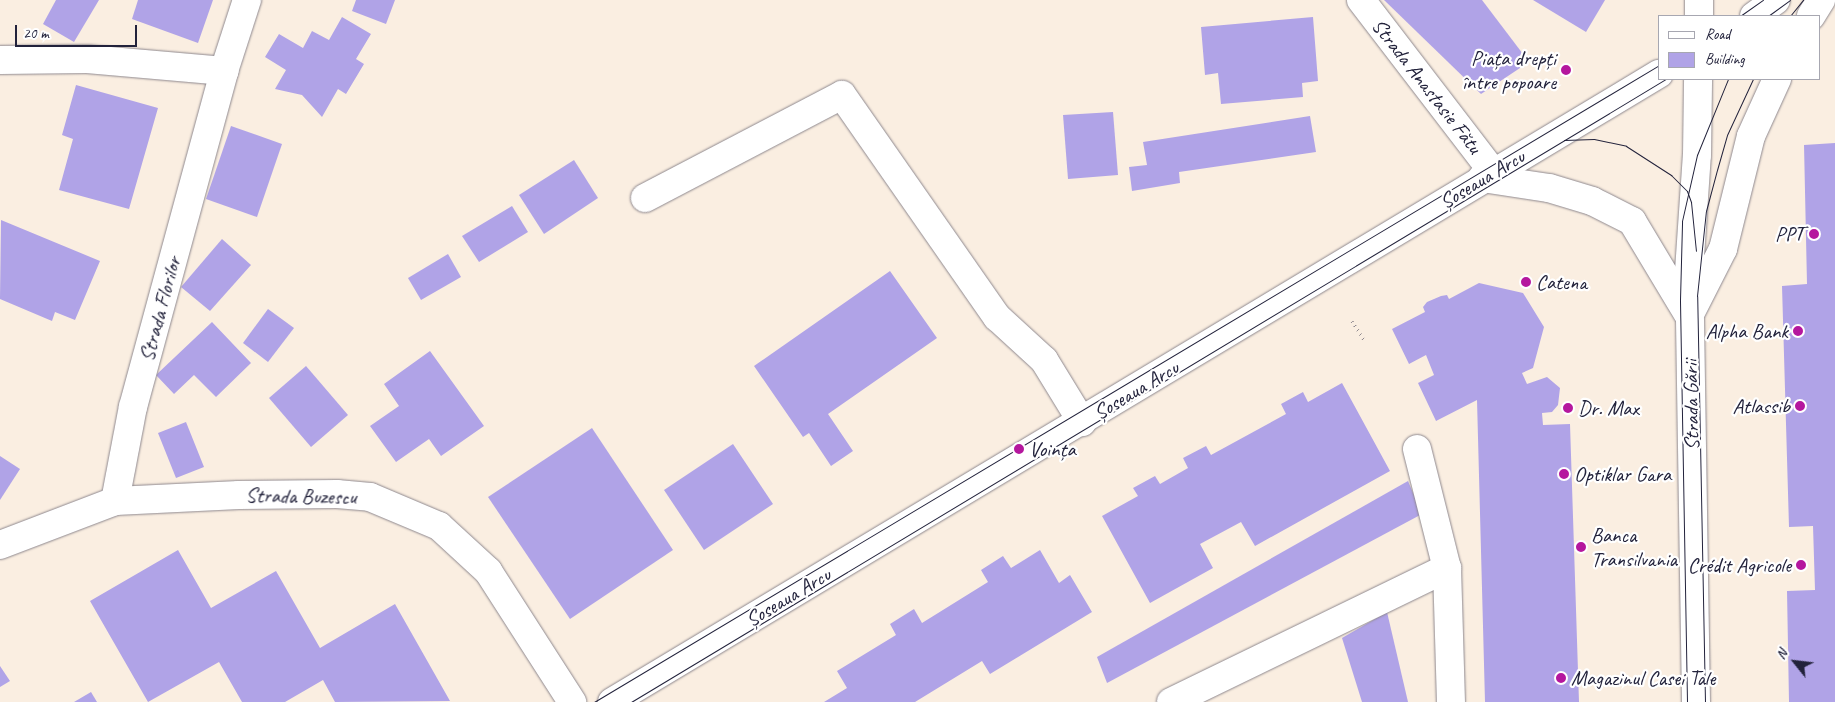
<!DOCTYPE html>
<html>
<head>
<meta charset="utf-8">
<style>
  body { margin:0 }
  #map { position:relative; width:1835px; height:702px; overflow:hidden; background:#faeee1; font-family:Caveat,sans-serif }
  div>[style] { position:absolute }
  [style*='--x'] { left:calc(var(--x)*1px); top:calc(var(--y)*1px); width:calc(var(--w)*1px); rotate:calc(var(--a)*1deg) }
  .building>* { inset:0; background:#b0a3e7 }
  .path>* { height:3px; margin-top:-1.5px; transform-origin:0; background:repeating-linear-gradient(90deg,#8e888e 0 1px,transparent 0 5px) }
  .roads { filter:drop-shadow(0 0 1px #8e888e) drop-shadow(0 0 1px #8e888e) }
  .minor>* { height:28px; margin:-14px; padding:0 14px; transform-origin:14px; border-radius:14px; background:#fff }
  .major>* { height:28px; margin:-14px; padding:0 14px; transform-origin:14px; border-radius:14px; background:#fff }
  .tram>* { height:1px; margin:-0.5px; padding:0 0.5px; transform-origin:0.5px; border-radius:0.5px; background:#22223b }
  .dots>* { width:14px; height:14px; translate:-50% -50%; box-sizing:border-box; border:2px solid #fff; border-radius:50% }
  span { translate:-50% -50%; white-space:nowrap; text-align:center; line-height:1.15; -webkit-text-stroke:4.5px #fff; paint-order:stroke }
  .poi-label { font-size:21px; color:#22223b }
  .right { translate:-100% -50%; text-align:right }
  .left { translate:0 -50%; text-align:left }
  .street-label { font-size:21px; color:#22223b }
  .legend { position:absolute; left:1658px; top:15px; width:162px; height:65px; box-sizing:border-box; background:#fff; border:1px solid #a7a7b1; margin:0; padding:6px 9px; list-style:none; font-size:15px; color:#22223b }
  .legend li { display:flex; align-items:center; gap:10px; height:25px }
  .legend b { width:25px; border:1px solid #a7a7b1 }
  .north { position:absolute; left:1770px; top:637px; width:50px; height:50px; -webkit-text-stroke:4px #fff; paint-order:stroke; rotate:299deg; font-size:14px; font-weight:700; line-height:20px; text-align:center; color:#22223b }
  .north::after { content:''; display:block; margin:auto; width:18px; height:22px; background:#22223b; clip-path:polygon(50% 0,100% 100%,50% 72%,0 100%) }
  .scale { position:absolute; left:15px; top:25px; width:122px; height:22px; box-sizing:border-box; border:2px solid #22223b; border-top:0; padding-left:6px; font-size:15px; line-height:18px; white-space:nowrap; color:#22223b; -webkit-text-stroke:4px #fff; paint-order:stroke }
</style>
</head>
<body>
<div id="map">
  <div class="building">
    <div style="clip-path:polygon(56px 0,99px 0,74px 42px,43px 24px)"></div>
    <div style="clip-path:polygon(138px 0,213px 0,198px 43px,132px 19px)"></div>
    <div style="clip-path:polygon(356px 0,395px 0,386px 24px,352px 11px)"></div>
    <div style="clip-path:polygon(1384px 0,1482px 0,1529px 62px,1481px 94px)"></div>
    <div style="clip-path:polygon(1533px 0,1605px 0,1586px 32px)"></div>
    <div style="clip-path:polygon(342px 17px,371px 34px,356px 59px,364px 64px,346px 94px,338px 89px,322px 117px,302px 95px,275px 89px,286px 70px,265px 57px,279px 34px,303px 48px,312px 31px,329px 40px)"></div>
    <div style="clip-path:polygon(1313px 17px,1318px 81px,1302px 83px,1303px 97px,1221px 104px,1218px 73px,1205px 75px,1201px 27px)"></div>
    <div style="clip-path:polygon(76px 85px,158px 108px,129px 209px,59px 190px,73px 139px,62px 135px)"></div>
    <div style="clip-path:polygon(1113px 112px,1118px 175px,1068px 179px,1063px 115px)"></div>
    <div style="clip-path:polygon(1310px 116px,1316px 152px,1179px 172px,1180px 183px,1132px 191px,1129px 167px,1147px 165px,1143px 142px)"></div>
    <div style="clip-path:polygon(231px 126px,282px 144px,257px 217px,206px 199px)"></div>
    <div style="clip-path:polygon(1835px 143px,1835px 702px,1789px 702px,1787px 591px,1815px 590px,1813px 526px,1789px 527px,1782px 286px,1807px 284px,1804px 145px)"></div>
    <div style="clip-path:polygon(574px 160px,598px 198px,544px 234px,519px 195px)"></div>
    <div style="clip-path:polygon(512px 206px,528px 232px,479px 262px,462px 236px)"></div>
    <div style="clip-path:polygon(1px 220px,100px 261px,75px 320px,55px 312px,52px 321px,0 299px)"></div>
    <div style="clip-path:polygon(222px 239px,251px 265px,210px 311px,181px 287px)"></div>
    <div style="clip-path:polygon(448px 254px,461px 277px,421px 300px,408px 278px)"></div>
    <div style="clip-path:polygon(890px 271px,937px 338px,828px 414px,853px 451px,831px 466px,809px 433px,803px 437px,754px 366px)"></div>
    <div style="clip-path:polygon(1479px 283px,1523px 293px,1544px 327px,1533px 368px,1522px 373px,1527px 384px,1547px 377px,1560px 388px,1558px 405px,1552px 412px,1542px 413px,1543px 425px,1570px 424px,1579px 702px,1485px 702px,1477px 400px,1436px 421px,1418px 383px,1434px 375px,1426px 355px,1409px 364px,1392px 329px,1425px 312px,1423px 307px,1427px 302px,1441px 296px,1447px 295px,1449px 299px)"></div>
    <div style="clip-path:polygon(268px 309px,294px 328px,268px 362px,243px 343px)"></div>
    <div style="clip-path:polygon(212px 322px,251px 363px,216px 397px,194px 375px,174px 394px,156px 375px)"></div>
    <div style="clip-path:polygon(430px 351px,484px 426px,441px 456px,429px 439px,396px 462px,370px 426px,399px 406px,384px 384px)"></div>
    <div style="clip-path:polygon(306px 366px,348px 415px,311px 447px,269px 398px)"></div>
    <div style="clip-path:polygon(1342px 383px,1390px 471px,1255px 546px,1241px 522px,1200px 544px,1213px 568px,1150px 603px,1102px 516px,1138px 496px,1133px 488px,1155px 476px,1160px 484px,1188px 468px,1183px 458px,1206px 446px,1211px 455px,1286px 414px,1281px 404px,1303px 392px,1308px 402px)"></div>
    <div style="clip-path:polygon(186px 422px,204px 467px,176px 478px,158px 433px)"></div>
    <div style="clip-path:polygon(592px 428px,673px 550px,570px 619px,488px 497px)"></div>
    <div style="clip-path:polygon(733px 444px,773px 504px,704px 550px,664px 490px)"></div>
    <div style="clip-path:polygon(0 456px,20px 469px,0 500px)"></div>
    <div style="clip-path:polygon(1408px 481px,1422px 514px,1107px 683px,1097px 657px)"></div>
    <div style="clip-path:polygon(178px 550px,211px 608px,276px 571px,320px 648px,395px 604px,450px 701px,335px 702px,323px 680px,285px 702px,242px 702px,219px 662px,148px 702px,90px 601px)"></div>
    <div style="clip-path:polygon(1040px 550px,1059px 583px,1070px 575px,1092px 612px,990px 674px,982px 661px,915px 702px,824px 702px,847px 688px,837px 671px,896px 635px,890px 624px,914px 609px,922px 623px,988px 582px,981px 570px,1003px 556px,1011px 568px)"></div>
    <div style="clip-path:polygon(1387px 612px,1408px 702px,1362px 702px,1342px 638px)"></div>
    <div style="clip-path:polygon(0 666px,10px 681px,0 687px)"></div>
    <div style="clip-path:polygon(91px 692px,97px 702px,74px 702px)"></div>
  </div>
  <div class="path">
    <div style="--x:1352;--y:321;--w:24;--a:57"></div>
  </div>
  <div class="roads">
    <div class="minor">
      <div style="--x:1361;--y:0;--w:217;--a:52.5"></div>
      <div style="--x:1699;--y:0;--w:16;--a:90"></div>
      <div style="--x:0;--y:60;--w:87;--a:-0.7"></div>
      <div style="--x:87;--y:59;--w:138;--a:5"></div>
      <div style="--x:645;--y:198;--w:222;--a:-27.6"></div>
      <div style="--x:842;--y:95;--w:271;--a:55.1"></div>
      <div style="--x:997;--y:317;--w:64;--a:42.5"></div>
      <div style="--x:1044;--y:360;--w:73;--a:58.5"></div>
      <div style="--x:1417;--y:449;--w:123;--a:75.9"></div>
      <div style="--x:1447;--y:568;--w:134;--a:88.3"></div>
      <div style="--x:115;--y:501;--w:96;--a:-79.2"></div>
      <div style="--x:133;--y:407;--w:348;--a:-74.8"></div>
      <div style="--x:224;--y:71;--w:75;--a:-72.1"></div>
      <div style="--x:0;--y:545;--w:123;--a:-20.9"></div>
      <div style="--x:115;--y:501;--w:124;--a:-2.8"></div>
      <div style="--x:239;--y:495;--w:98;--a:-0.6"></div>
      <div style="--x:337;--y:494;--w:33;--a:5"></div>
      <div style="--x:370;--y:497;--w:75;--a:22.8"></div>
      <div style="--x:439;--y:526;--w:67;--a:42.6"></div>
      <div style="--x:488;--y:571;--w:156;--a:57.3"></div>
      <div style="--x:1171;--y:702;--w:307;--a:-25.9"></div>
    </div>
    <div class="major">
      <div style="--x:1754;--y:16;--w:27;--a:-36"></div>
      <div style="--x:1811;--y:16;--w:19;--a:-58"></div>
      <div style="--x:1482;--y:178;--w:68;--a:8.5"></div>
      <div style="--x:1549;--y:188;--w:45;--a:16.8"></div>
      <div style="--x:1592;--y:201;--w:45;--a:26.6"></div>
      <div style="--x:1632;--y:221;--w:111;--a:59"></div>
      <div style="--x:1691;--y:312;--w:71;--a:-63.1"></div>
      <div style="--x:1723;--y:249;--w:116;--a:-76.1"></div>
      <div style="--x:1751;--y:136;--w:63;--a:-65.5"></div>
      <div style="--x:612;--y:702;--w:1221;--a:-30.96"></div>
      <div style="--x:1696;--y:702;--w:431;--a:-90.9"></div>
      <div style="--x:1689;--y:271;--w:116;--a:-86.1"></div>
      <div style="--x:1697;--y:155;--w:76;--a:-89.2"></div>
    </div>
  </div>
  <div class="tram">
    <div style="--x:1740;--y:16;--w:28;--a:-35"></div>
    <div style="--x:1768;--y:16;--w:27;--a:-36"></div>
    <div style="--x:1790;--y:16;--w:21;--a:-51"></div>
    <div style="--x:1564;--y:140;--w:30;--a:-2"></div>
    <div style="--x:1594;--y:139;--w:33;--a:12"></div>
    <div style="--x:1626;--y:146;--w:54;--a:32.8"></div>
    <div style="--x:1671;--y:175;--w:23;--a:45"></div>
    <div style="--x:1687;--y:191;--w:12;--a:70"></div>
    <div style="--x:1691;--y:202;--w:49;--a:84.2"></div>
    <div style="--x:594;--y:702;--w:1241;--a:-30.88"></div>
    <div style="--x:631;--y:702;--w:1208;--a:-31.05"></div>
    <div style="--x:1687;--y:702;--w:402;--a:-91"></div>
    <div style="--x:1680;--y:300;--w:79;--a:-88.5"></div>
    <div style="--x:1682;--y:221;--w:68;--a:-77.2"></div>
    <div style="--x:1697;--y:155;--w:82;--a:-67.8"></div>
    <div style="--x:1705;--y:702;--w:406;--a:-91.1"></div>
    <div style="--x:1697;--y:296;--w:85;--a:-84"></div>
    <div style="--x:1706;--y:211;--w:42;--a:-75"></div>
    <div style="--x:1717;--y:170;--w:36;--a:-74"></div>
    <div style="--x:1727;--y:135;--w:62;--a:-65.1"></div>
  </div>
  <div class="dots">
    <div style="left:1566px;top:70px;background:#b5179e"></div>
    <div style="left:1814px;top:234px;background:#b5179e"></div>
    <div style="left:1526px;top:282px;background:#b5179e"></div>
    <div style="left:1798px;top:331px;background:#b5179e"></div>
    <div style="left:1800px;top:406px;background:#b5179e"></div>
    <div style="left:1568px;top:408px;background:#b5179e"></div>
    <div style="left:1019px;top:449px;background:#b5179e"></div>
    <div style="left:1564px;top:474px;background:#b5179e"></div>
    <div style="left:1581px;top:547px;background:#b5179e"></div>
    <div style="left:1801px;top:565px;background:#b5179e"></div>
    <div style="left:1561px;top:678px;background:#b5179e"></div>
  </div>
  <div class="poi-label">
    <span class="right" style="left:1556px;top:70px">Piața drepți<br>între popoare</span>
    <span class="right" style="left:1804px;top:234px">PPT</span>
    <span class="left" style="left:1536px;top:282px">Catena</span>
    <span class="right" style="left:1788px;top:331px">Alpha Bank</span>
    <span class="right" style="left:1790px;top:406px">Atlassib</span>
    <span class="left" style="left:1578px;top:408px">Dr. Max</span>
    <span class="left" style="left:1029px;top:449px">Voința</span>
    <span class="left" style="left:1574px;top:474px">Optiklar Gara</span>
    <span class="left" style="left:1591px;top:547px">Banca<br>Transilvania</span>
    <span class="right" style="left:1791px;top:565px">Crédit Agricole</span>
    <span class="left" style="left:1571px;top:678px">Magazinul Casei Tale</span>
  </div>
  <div class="street-label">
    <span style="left:1427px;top:86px;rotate:52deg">Strada Anastasie Fătu</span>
    <span style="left:1482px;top:179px;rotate:-31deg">Șoseaua Arcu</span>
    <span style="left:160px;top:309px;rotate:-75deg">Strada Florilor</span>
    <span style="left:1136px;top:390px;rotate:-31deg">Șoseaua Arcu</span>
    <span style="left:1691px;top:405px;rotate:-91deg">Strada Gării</span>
    <span style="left:301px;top:496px;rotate:1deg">Strada Buzescu</span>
    <span style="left:788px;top:597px;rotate:-31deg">Șoseaua Arcu</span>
  </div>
  <ul class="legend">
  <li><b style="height:6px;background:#fff"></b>Road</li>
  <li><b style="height:14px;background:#b0a3e7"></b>Building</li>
  </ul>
  <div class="north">N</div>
  <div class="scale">20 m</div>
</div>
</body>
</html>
